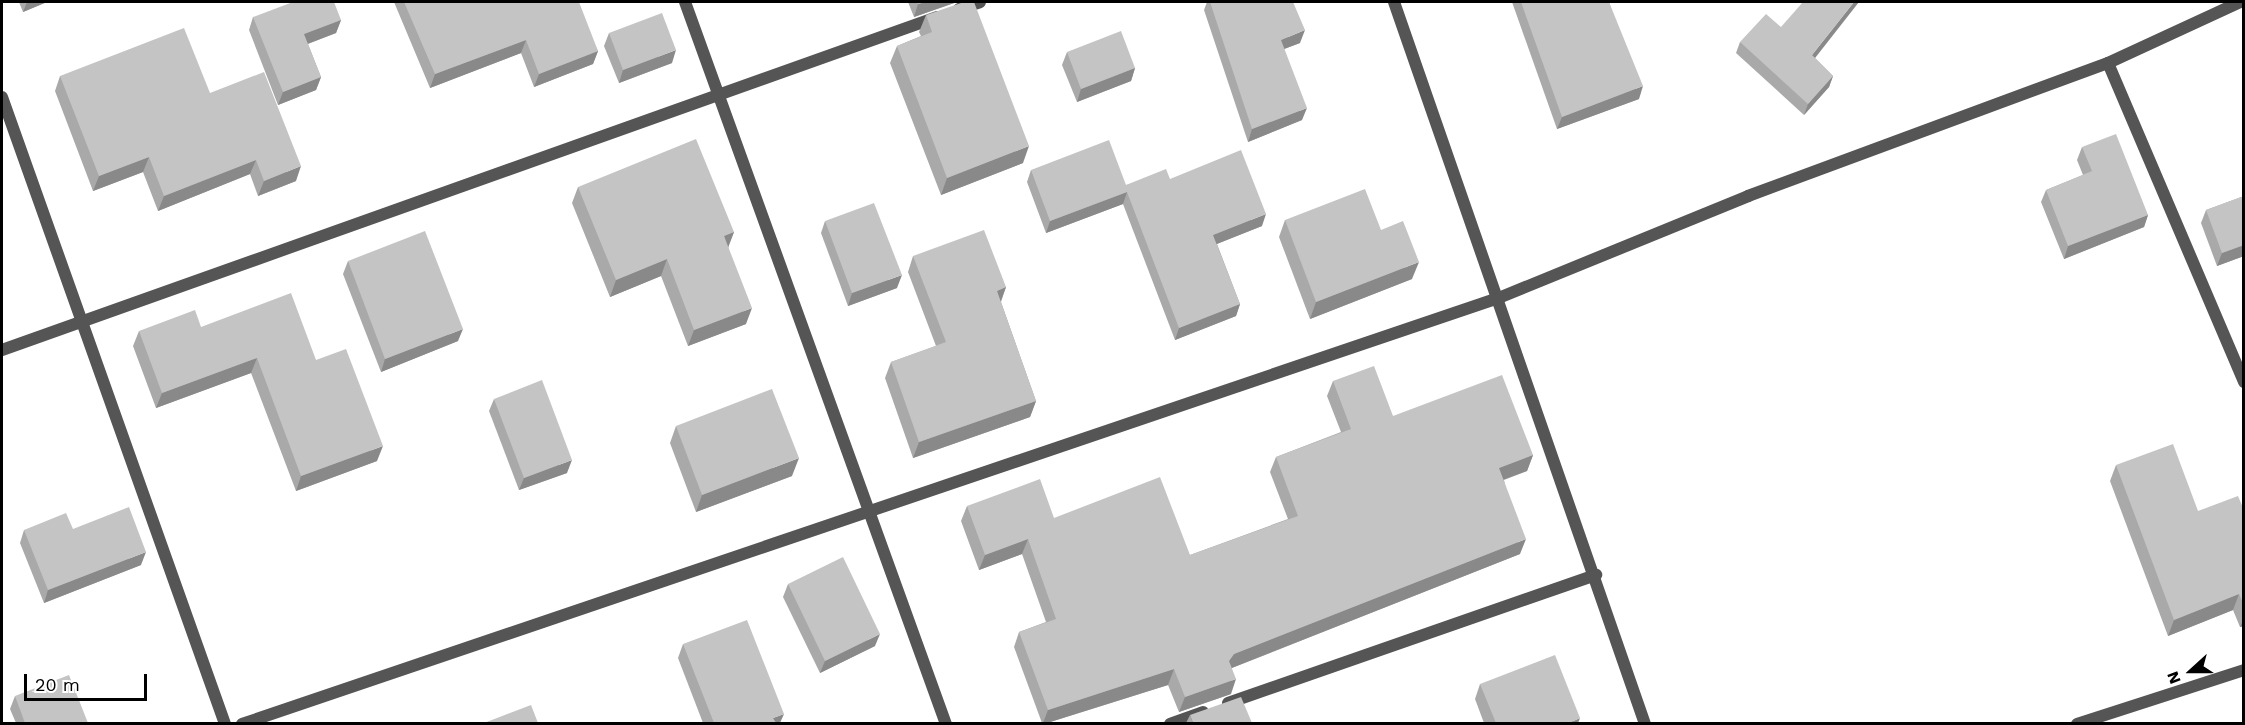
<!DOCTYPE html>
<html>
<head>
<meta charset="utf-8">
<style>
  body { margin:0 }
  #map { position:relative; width:2245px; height:725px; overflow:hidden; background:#fff; font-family:"Work Sans",sans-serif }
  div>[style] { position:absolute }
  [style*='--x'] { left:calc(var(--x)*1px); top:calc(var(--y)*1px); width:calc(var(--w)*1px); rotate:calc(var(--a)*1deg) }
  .minor>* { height:12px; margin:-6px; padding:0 6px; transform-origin:6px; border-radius:6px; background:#555 }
  .wall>* { inset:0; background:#a9a9a9 }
  .shaded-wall>* { inset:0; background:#898989 }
  .building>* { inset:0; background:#c4c4c4 }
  span { translate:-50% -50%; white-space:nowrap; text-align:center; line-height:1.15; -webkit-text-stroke:6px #fff; paint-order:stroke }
  .frame { position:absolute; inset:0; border:3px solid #000; pointer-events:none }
  .north { position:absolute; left:2161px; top:641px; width:60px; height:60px; -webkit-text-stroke:4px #fff; paint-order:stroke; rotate:249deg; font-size:16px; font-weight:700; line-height:24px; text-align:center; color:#000 }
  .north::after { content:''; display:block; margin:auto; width:21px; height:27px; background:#000; clip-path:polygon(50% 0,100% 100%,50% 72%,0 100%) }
  .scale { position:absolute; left:24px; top:674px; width:123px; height:27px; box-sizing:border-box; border:3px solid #000; border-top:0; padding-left:8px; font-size:18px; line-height:21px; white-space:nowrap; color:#000; -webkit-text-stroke:4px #fff; paint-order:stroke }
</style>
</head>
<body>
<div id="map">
  <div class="minor">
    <div style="--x:685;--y:2;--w:768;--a:70.13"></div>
    <div style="--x:1394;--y:2;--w:764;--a:70.83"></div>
    <div style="--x:959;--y:9;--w:22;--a:-18"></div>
    <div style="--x:2108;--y:63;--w:347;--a:66.9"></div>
    <div style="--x:2;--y:97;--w:665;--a:70.42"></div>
    <div style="--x:2;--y:350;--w:993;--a:-19.6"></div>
    <div style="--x:1228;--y:703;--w:390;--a:-19.2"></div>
    <div style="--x:242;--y:724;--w:1329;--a:-18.73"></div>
    <div style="--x:1501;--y:297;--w:267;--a:-22.2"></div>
    <div style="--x:1748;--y:196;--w:384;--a:-20.3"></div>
    <div style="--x:2108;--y:63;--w:145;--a:-24.8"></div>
    <div style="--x:1170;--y:724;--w:35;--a:-20"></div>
    <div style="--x:2077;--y:724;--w:176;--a:-17.9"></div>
  </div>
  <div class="wall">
    <div style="clip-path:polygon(19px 2px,47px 2px,23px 12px)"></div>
    <div style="clip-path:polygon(394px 2px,572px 2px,598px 51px,593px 64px,534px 87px,521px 53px,430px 88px)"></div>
    <div style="clip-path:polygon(908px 2px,957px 2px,914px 17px)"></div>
    <div style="clip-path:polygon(1207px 2px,1210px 2px,1300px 43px,1284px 49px,1302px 120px,1248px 142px,1204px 10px)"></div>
    <div style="clip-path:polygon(1512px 2px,1609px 2px,1639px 99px,1557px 129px)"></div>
    <div style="clip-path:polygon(926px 15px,1023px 163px,941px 195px,890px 63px,897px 46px,921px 36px,919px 32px)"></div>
    <div style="clip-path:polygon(253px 17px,341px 20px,336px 33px,308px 44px,321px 77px,316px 90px,278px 105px,249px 30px)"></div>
    <div style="clip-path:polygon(609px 33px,672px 63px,619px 83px,604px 46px)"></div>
    <div style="clip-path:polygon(1740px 42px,1815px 58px,1833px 76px,1829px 87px,1804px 115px,1736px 53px)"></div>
    <div style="clip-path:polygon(1067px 52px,1135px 68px,1131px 81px,1077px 102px,1062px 65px)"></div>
    <div style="clip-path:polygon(60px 76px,210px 93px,296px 181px,258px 196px,250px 174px,158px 211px,143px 172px,93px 191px,55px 91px)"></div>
    <div style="clip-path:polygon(2082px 147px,2148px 215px,2144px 227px,2064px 259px,2041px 202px,2046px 190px,2083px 175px,2077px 160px)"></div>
    <div style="clip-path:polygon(1031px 170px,1126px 185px,1170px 179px,1262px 226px,1217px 244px,1240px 304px,1236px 316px,1175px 340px,1123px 204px,1046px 233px,1027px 182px)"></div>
    <div style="clip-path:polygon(578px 187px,734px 232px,728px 246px,746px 324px,688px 346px,661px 276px,610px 297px,572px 203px)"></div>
    <div style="clip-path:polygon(2244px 196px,2244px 256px,2217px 266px,2201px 223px,2206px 210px)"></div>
    <div style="clip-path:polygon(1285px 220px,1381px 230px,1412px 279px,1310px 319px,1279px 237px)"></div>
    <div style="clip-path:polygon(825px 221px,897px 288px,848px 306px,821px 233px)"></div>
    <div style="clip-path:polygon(913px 256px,1006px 287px,1001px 302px,1036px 401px,1030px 417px,913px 458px,885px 378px,891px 362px,936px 346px,908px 272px)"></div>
    <div style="clip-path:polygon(348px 261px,458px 341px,381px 372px,343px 274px)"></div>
    <div style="clip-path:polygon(201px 327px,316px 360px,377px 461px,296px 491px,251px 373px,156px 408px,133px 346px,139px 331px)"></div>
    <div style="clip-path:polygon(1333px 381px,1393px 416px,1533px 455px,1527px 471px,1504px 480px,1520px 554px,1232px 668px,1231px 694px,1179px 712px,1168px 685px,1047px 723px,1042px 723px,1014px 647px,1019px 632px,1046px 622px,1022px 554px,979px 570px,961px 521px,967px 506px,1054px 518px,1190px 555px,1288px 519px,1270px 472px,1276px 457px,1341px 432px,1327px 396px)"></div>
    <div style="clip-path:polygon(494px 399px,567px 473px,519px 490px,489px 411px)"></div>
    <div style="clip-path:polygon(676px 426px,792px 476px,696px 512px,670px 443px)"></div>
    <div style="clip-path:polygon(2116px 465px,2198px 511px,2244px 510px,2244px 626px,2240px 627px,2233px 610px,2168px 636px,2110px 481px)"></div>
    <div style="clip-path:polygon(73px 529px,141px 565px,44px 603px,20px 543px,24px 530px)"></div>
    <div style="clip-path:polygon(788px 584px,875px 646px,820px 673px,783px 597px)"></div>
    <div style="clip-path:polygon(683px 644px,780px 723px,703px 723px,678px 658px)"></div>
    <div style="clip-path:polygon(1480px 684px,1578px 723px,1484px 723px,1475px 699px)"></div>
    <div style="clip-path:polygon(15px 696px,88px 723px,16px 723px,10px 709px)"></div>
    <div style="clip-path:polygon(1190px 715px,1193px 723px,1186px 723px)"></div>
  </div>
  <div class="shaded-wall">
    <div style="clip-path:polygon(27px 2px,47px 2px,23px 12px)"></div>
    <div style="clip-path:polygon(926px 2px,957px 2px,914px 17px,918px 4px)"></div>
    <div style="clip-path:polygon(1854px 2px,1859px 2px,1808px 67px,1812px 55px)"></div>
    <div style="clip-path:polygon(341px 20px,336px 33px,299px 47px,304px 34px)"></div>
    <div style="clip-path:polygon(1305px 30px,1300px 43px,1276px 52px,1281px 40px)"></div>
    <div style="clip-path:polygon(526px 40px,521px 53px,430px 88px,435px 74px)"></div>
    <div style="clip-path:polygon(676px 50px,672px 63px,619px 83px,623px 70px)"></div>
    <div style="clip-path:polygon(598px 51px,593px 64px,534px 87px,539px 74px)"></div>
    <div style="clip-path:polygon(1135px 68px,1131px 81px,1077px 102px,1081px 89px)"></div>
    <div style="clip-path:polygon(1833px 76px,1829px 87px,1804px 115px,1808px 104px)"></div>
    <div style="clip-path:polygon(321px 77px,316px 90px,278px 105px,283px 92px)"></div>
    <div style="clip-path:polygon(1643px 86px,1639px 99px,1557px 129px,1562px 117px)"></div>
    <div style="clip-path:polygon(1307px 108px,1302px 120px,1248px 142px,1252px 129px)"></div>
    <div style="clip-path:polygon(1029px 146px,1023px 163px,941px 195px,947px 178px)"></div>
    <div style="clip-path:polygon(149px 157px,143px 172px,93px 191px,99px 176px)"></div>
    <div style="clip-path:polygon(256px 160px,250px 174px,158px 211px,164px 196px)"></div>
    <div style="clip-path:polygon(301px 166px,296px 181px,258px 196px,264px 181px)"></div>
    <div style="clip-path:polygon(1127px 192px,1123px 204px,1046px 233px,1050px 221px)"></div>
    <div style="clip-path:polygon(1266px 214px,1262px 226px,1209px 247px,1213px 235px)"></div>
    <div style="clip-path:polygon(2148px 215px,2144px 227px,2064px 259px,2068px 246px)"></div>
    <div style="clip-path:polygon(734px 232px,728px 248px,724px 236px)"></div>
    <div style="clip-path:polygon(2244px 245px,2244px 256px,2217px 266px,2222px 253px)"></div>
    <div style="clip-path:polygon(667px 259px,661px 276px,610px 297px,616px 280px)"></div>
    <div style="clip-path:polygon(1419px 262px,1412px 279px,1310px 319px,1316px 302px)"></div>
    <div style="clip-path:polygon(902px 275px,897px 288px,848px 306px,852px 293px)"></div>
    <div style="clip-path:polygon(1006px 287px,1000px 303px,997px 291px)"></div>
    <div style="clip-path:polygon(1240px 304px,1236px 316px,1175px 340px,1179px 328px)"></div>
    <div style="clip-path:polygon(752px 308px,746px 324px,688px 346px,694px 330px)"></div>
    <div style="clip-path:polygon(463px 329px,458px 341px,381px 372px,385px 359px)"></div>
    <div style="clip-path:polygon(257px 358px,251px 373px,156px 408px,162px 393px)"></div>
    <div style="clip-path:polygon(1036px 401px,1030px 417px,913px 458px,919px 442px)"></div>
    <div style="clip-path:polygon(383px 446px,377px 461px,296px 491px,301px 476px)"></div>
    <div style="clip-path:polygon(1533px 455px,1527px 471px,1494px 483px,1499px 468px)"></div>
    <div style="clip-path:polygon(799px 458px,792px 476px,696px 512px,702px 495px)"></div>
    <div style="clip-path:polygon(572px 460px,567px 473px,519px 490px,524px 478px)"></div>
    <div style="clip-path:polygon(1028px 539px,1022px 554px,979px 570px,985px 555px)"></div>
    <div style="clip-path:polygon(1526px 539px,1520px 554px,1229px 669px,1229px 661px,1234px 654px)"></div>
    <div style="clip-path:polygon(146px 552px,141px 565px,44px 603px,48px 590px)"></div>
    <div style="clip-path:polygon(2239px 594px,2233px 610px,2168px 636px,2174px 620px)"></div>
    <div style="clip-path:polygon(2244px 618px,2244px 626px,2240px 627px)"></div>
    <div style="clip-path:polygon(880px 634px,875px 646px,820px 673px,825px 661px)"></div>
    <div style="clip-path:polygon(1174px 669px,1168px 685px,1047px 723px,1043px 723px,1048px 710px)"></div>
    <div style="clip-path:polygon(1236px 679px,1231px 694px,1179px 712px,1185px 697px)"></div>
    <div style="clip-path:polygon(784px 714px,780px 723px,771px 723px,773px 718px)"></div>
    <div style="clip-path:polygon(1580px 718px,1578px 723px,1568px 723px,1569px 723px)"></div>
  </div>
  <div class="building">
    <div style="clip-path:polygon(293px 2px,334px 2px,341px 20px,304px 34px,321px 77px,283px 92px,253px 17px)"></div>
    <div style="clip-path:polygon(404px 2px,579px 2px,598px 51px,539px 74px,526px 40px,435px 74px)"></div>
    <div style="clip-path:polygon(917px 2px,926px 2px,918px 4px)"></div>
    <div style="clip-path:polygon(964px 2px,974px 2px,1029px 146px,947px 178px,897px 46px,932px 32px,926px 15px)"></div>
    <div style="clip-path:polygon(1210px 2px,1293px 2px,1305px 30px,1281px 40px,1307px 108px,1252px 129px)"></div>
    <div style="clip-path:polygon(1521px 2px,1609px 2px,1643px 86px,1562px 117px)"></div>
    <div style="clip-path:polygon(1803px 2px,1854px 2px,1812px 55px,1833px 76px,1808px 104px,1740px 42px,1766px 14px,1781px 27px)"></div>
    <div style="clip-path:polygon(662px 13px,676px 50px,623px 70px,609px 33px)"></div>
    <div style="clip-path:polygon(184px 28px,210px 93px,264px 72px,301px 166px,264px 181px,256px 160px,164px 196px,149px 157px,99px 176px,60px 76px)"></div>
    <div style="clip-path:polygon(1121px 31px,1135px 68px,1081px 89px,1067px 52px)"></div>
    <div style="clip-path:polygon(2116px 134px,2148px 215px,2068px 246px,2046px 190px,2092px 171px,2082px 147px)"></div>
    <div style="clip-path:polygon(696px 139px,734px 232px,724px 236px,752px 308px,694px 330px,667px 259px,616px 280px,578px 187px)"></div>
    <div style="clip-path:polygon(1109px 140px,1126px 185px,1166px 169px,1170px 179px,1241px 150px,1266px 214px,1213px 235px,1240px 304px,1179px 328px,1127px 192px,1050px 221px,1031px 170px)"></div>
    <div style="clip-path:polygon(1365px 189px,1381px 230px,1403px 221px,1419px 262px,1316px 302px,1285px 220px)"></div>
    <div style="clip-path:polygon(2244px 196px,2244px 245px,2222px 253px,2206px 210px)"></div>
    <div style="clip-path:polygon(874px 203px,902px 275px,852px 293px,825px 221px)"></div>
    <div style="clip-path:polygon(984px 230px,1006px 287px,997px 291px,1036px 401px,919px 442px,891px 362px,946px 342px,913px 256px)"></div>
    <div style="clip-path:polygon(425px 231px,463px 329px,385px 359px,348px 261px)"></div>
    <div style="clip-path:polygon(291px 293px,316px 360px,346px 349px,383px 446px,301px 476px,257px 358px,162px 393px,139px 331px,195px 310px,201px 327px)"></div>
    <div style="clip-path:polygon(1374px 366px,1393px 416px,1502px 375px,1533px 455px,1499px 468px,1526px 539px,1234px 654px,1229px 661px,1236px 679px,1185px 697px,1174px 669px,1048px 710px,1019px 632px,1056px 619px,1028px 539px,985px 555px,967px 506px,1040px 479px,1054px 518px,1160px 477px,1190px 555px,1298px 516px,1276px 457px,1351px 429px,1333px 381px)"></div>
    <div style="clip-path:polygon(542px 380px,572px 460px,524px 478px,494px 399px)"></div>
    <div style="clip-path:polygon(772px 389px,799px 458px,702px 495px,676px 426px)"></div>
    <div style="clip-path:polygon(2173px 444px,2198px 511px,2238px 496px,2244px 510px,2244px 605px,2239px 594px,2174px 620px,2116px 465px)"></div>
    <div style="clip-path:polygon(129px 507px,146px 552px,48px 590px,24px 530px,66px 513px,73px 529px)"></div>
    <div style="clip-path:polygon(843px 557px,880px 634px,825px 661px,788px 584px)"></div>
    <div style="clip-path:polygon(747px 620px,784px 714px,773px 718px,776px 723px,714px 723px,683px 644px)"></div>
    <div style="clip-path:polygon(1555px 655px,1580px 718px,1569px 723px,1496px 723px,1480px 684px)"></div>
    <div style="clip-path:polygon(69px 675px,88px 723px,25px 723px,15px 696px)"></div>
    <div style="clip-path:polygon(1241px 697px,1252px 723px,1193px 723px,1190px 715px)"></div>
    <div style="clip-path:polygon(531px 705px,538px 723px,484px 723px)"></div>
  </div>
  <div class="frame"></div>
  <div class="north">N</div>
  <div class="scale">20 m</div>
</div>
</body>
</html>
